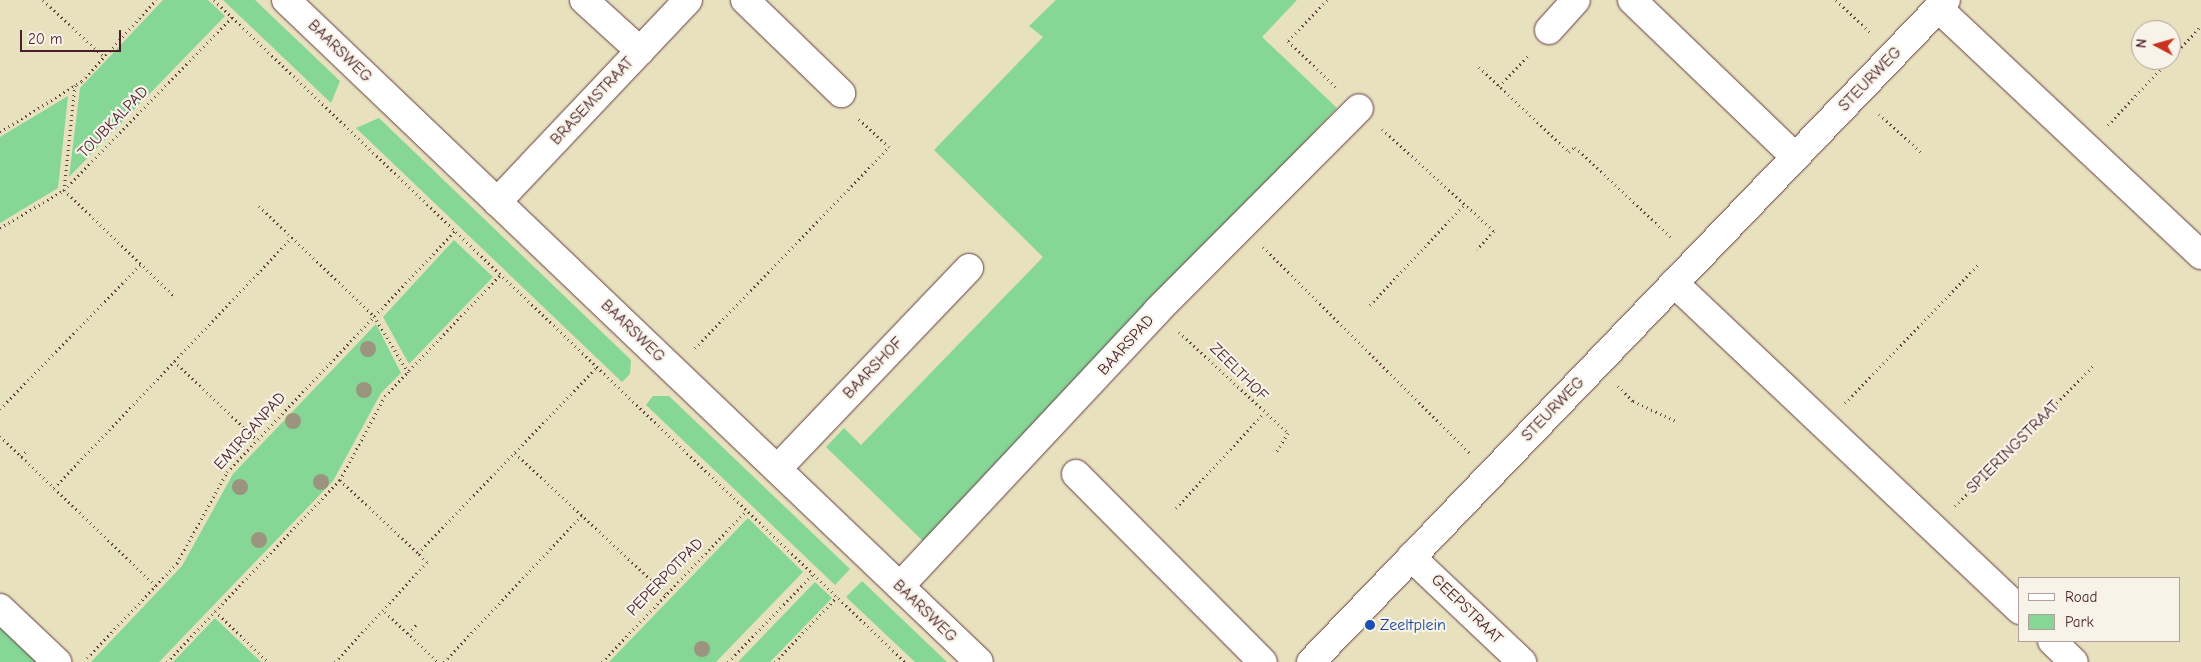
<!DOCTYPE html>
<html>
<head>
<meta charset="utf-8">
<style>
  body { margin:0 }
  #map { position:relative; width:2201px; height:662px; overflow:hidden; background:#e8e1be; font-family:"Comic Neue",sans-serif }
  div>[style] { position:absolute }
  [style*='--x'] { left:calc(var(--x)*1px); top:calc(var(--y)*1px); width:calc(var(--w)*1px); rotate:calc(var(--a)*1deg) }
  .green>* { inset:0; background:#86d696 }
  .path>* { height:3px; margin-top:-1.5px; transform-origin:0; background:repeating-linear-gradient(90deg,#623c41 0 1px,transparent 0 5px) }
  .roads { filter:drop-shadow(0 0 1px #623c41) drop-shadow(0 0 1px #623c41) }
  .minor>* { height:28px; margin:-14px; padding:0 14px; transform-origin:14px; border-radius:14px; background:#fff }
  .trees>* { width:16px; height:16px; margin:-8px; border-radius:50%; background:#9b957f }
  .dots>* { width:14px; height:14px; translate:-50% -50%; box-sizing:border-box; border:2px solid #f7f3e8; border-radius:50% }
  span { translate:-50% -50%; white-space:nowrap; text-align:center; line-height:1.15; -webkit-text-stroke:4.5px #f7f3e8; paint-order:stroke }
  .street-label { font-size:16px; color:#4a1f2b }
  .transit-label { font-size:16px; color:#164399 }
  .left { translate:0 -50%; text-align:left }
  .legend { position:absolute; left:2018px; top:577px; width:162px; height:65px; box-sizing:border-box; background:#f7f3e8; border:1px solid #b29e9c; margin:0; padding:6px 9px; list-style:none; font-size:15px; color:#4a1f2b }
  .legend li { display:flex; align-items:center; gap:10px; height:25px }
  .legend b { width:25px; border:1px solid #b29e9c }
  .north { position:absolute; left:2131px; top:20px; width:50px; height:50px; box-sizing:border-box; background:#f7f3e8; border:1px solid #b29e9c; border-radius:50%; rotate:276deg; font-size:14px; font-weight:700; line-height:20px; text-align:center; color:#4a1f2b }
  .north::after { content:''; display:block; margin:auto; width:18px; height:22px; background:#c8321e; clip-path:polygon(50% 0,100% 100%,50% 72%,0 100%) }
  .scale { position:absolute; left:20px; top:30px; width:101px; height:22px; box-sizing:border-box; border:2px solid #4a1f2b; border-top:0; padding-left:6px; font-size:15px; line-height:18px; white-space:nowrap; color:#4a1f2b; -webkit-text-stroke:4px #f7f3e8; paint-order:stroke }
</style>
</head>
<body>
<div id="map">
  <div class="green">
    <div style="clip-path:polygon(163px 0,208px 0,225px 16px,69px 177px,80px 88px)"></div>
    <div style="clip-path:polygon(223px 0,255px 0,340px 81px,331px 103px)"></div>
    <div style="clip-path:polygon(1056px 0,1297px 0,1262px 37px,1337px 108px,924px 542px,826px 447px,844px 428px,861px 445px,1043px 257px,934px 150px,1043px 37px,1029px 26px)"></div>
    <div style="clip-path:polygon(68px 96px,58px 188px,0 223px,0 137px)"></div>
    <div style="clip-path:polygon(379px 118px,631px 360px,630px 374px,622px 382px,356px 128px)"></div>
    <div style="clip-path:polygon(454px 240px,493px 277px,409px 364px,383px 317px)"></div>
    <div style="clip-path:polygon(376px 324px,401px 373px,381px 393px,333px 481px,159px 662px,91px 662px,182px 566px,233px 474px)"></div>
    <div style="clip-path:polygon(653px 396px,669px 396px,850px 569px,835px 585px,646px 405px)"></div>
    <div style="clip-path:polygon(748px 518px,803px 572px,716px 662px,609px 662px)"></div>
    <div style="clip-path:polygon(862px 581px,947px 662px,915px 662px,846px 597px)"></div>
    <div style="clip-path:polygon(815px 582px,832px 598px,770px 662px,738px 662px)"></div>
    <div style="clip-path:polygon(215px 618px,261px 662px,173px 662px)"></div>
    <div style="clip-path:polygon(0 621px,43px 662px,0 662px)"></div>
  </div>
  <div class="path">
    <div style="--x:43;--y:0;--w:81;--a:43"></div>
    <div style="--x:214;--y:0;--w:957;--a:43.77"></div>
    <div style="--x:1327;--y:0;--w:57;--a:133.6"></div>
    <div style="--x:1288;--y:41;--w:68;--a:43.8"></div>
    <div style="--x:1836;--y:0;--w:50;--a:43.4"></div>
    <div style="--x:2171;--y:58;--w:44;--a:-46.8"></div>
    <div style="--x:1479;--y:67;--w:124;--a:43.4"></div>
    <div style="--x:1569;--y:152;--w:8;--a:-40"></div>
    <div style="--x:1575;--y:147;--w:134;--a:43.2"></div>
    <div style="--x:75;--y:85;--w:106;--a:96"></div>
    <div style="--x:64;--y:190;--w:153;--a:43.9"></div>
    <div style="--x:1499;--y:86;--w:45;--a:-45.9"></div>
    <div style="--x:1879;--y:114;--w:59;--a:42.3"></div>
    <div style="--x:2108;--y:125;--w:89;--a:-46.8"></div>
    <div style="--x:1382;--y:129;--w:151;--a:42.3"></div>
    <div style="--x:1494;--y:231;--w:25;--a:133"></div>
    <div style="--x:0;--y:132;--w:97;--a:-31.9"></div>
    <div style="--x:82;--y:81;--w:110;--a:-47.6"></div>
    <div style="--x:259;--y:206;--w:159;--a:43.7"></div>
    <div style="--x:374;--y:316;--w:66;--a:58.7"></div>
    <div style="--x:0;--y:228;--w:74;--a:-30.7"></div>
    <div style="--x:64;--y:190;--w:241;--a:-45.8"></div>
    <div style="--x:1263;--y:247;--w:291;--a:44.9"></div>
    <div style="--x:1370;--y:305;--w:139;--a:-46.8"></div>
    <div style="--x:1179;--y:332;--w:149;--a:42.8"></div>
    <div style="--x:1288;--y:433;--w:22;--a:122"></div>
    <div style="--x:695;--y:348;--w:279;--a:-46"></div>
    <div style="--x:889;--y:147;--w:42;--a:-136.9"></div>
    <div style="--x:174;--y:361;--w:115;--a:43.6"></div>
    <div style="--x:1618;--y:386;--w:21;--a:45"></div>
    <div style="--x:1633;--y:401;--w:47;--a:24.9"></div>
    <div style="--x:1845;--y:403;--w:192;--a:-46.1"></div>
    <div style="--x:0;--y:409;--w:202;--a:-45.8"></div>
    <div style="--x:0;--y:436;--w:216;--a:43.9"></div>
    <div style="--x:515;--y:453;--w:207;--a:43"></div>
    <div style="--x:21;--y:456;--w:8;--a:-40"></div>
    <div style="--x:340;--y:480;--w:107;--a:43.1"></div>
    <div style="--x:54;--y:488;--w:346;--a:-46.5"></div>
    <div style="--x:1955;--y:506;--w:197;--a:-45.4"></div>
    <div style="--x:1176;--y:508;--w:128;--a:-47.2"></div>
    <div style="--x:215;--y:611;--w:74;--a:43.9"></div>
    <div style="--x:385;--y:612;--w:73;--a:43.3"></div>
    <div style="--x:408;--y:633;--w:13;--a:-45"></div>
    <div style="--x:87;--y:658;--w:131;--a:-46.5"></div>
    <div style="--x:177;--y:563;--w:104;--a:-61.2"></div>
    <div style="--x:227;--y:472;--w:332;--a:-46.6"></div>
    <div style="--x:167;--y:662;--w:251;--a:-46.5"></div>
    <div style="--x:340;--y:480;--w:95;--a:-61.8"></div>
    <div style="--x:385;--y:396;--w:168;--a:-46.4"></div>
    <div style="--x:335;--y:662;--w:136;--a:-47.4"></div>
    <div style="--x:427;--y:562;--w:13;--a:-135"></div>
    <div style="--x:418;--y:553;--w:258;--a:-46.1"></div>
    <div style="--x:444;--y:662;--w:202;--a:-46.8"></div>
    <div style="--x:602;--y:662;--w:210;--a:-46.4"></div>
    <div style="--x:728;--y:662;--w:122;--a:-46"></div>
    <div style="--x:775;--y:662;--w:90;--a:-46.4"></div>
  </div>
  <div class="roads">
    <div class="minor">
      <div style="--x:286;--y:0;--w:958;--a:43.69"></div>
      <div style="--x:584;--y:0;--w:76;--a:42.3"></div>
      <div style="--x:745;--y:0;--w:134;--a:44.1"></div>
      <div style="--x:1632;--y:0;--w:226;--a:43.9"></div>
      <div style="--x:1938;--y:8;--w:361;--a:43.2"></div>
      <div style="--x:1549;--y:30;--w:40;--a:-48"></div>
      <div style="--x:497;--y:202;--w:278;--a:-46.6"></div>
      <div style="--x:1674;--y:283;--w:476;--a:43.4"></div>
      <div style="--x:777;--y:469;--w:278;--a:-46.3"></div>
      <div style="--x:1076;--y:474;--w:265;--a:45.2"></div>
      <div style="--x:1411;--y:557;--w:153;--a:43.4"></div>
      <div style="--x:900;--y:586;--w:376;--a:-46.9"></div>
      <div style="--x:1157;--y:311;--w:286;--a:-45.1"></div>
      <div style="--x:0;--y:608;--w:79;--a:43.5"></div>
      <div style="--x:2052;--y:641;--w:30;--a:44"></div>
      <div style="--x:1311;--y:662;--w:917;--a:-46.19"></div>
    </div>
  </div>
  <div class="trees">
    <div style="left:368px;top:349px"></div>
    <div style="left:364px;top:390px"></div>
    <div style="left:293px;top:421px"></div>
    <div style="left:321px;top:482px"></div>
    <div style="left:240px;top:487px"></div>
    <div style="left:259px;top:540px"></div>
    <div style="left:702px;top:649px"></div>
  </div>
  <div class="dots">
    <div style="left:1370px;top:625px;background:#1a4fb4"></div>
  </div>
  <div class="street-label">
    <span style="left:340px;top:51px;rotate:44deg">BAARSWEG</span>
    <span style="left:1870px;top:79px;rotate:-46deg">STEURWEG</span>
    <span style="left:592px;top:101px;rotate:-47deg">BRASEMSTRAAT</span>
    <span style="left:113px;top:122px;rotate:-46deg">TOUBKALPAD</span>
    <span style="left:633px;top:331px;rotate:44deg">BAARSWEG</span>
    <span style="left:1126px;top:345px;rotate:-48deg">BAARSPAD</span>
    <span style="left:873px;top:368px;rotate:-46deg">BAARSHOF</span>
    <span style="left:1239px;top:372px;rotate:45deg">ZEELTHOF</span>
    <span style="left:1553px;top:409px;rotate:-46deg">STEURWEG</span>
    <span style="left:250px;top:431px;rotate:-48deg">EMIRGANPAD</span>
    <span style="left:2013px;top:447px;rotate:-45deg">SPIERINGSTRAAT</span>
    <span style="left:665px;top:577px;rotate:-46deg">PEPERPOTPAD</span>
    <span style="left:1467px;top:609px;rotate:44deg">GEEPSTRAAT</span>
    <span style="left:925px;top:611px;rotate:44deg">BAARSWEG</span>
  </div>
  <div class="transit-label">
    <span class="left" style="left:1380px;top:625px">Zeeltplein</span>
  </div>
  <ul class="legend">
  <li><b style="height:6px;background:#fff"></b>Road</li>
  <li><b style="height:14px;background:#86d696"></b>Park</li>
  </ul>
  <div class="north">N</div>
  <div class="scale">20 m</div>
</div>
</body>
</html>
